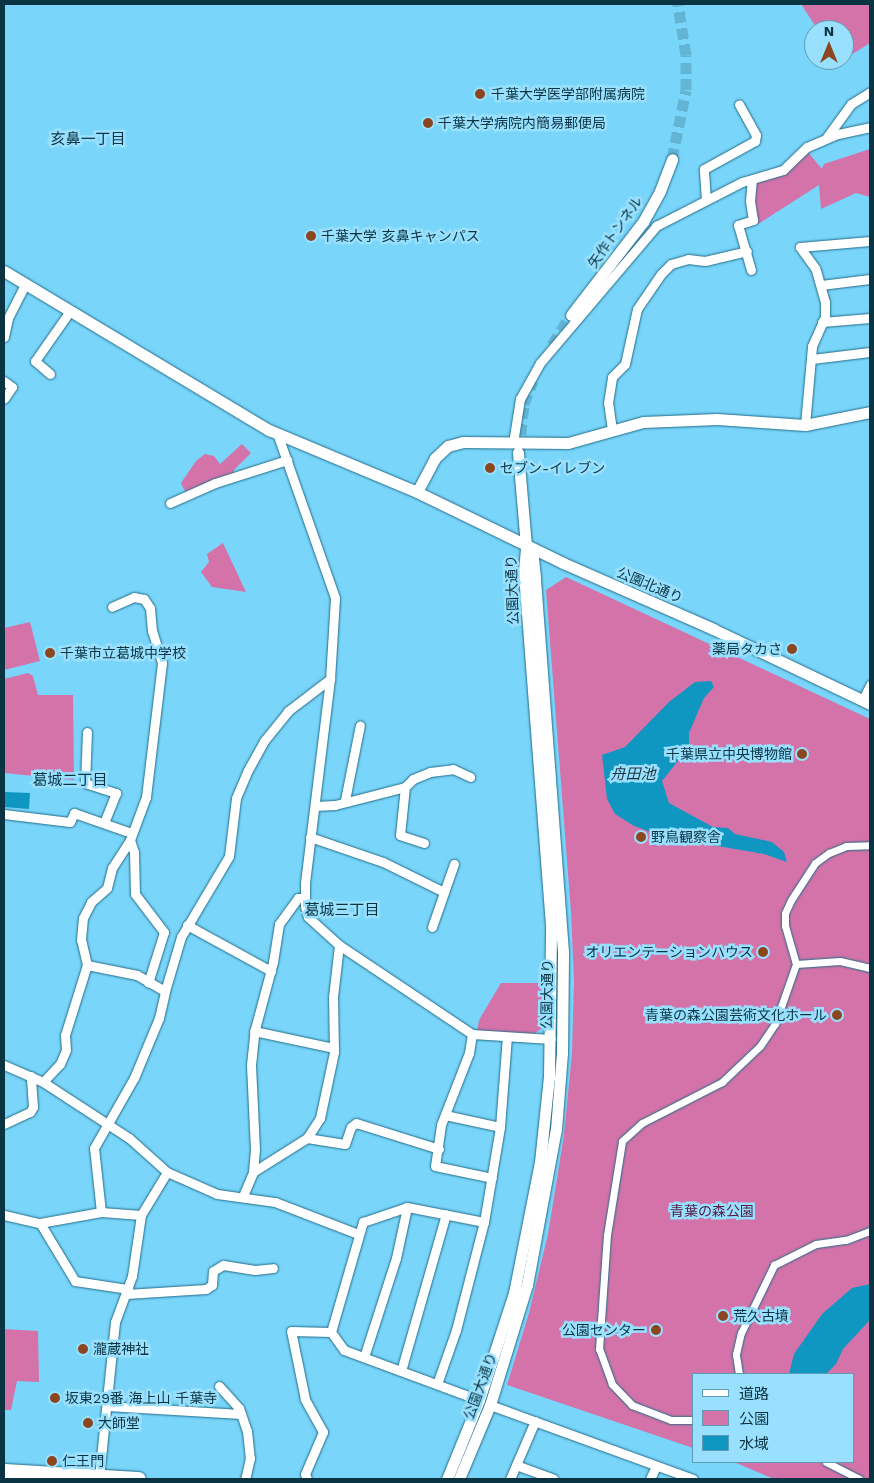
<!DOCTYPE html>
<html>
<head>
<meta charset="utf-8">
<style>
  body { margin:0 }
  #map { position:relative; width:874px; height:1483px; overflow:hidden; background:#79d5fa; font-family:"Work Sans","Noto Sans JP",sans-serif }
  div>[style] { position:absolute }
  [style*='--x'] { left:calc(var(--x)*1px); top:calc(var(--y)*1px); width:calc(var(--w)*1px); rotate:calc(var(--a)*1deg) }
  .green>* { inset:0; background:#d473a9 }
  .water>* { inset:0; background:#0f97c1 }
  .tertiary-tunnel>* { height:11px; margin-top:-5.5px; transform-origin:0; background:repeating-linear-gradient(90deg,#63b5d5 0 11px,transparent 0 16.5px) }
  .roads { filter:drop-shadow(0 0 1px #246d88) drop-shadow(0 0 1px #246d88) }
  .pedestrian>* { height:7px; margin:-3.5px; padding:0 3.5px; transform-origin:3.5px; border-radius:3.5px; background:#fff }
  .minor>* { height:9px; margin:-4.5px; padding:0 4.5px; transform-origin:4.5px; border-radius:4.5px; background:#fff }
  .tertiary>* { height:11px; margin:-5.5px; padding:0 5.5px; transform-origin:5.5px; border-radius:5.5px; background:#fff }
  .primary>* { height:14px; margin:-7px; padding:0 7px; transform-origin:7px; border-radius:7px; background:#fff }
  .dots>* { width:14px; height:14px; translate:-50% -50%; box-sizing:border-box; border:2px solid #99e0fe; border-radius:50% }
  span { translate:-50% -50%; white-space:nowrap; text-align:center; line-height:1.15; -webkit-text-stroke:5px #99e0fe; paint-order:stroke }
  .poi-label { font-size:14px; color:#0b3443 }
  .left { translate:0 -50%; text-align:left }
  .right { translate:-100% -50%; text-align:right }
  .street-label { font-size:14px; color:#0b3443 }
  .park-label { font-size:14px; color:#591740 }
  .neighbourhood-label { font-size:15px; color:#0b3443 }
  .water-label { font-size:15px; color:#1b343e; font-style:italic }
  .frame { position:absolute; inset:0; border:5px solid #0b3443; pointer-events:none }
  .legend { position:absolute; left:692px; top:1373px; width:162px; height:90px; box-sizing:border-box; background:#99e0fe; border:1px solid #609bb3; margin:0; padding:6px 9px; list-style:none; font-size:15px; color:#0b3443 }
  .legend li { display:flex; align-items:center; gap:10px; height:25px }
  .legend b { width:25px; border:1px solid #609bb3 }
  .north { position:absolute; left:804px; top:20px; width:50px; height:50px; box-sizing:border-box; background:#99e0fe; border:1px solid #609bb3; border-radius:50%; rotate:0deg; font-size:14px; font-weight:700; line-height:20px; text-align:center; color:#0b3443 }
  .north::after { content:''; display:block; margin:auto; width:18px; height:22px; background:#8b451f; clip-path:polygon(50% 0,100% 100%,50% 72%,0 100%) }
</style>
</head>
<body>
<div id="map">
  <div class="green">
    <div style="clip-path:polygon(801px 4px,870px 4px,870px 43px,851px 55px,844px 53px,844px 30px,818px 30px)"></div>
    <div style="clip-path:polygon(870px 149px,870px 197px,856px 193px,821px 209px,819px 185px,758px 224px,754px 195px,756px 181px,807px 151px,822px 169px,824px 164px)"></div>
    <div style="clip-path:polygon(242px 444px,251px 453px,234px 470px,234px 477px,186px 493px,181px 483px,196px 461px,205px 454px,214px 456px,220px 464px)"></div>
    <div style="clip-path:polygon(223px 543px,246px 592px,212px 587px,201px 572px,209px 562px,207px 554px)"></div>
    <div style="clip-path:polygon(566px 577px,870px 719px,870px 1479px,774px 1479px,734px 1462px,853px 1462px,853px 1374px,693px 1374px,693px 1448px,507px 1385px,529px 1313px,548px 1234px,564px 1135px,572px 1053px,574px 981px,571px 912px,546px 590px)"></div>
    <div style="clip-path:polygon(30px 622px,40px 661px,4px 670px,4px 628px)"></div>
    <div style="clip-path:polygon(28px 673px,33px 676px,38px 695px,73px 695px,74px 780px,4px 773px,4px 679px)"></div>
    <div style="clip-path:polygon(501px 983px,543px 983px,542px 1028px,534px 1034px,477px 1032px,479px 1020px)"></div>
    <div style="clip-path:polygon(4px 1329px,38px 1331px,39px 1382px,17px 1381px,11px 1410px,4px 1410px)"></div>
  </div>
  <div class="water">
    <div style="clip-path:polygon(711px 681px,714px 687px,704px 698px,689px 733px,689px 747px,662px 781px,669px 803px,713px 827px,728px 828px,735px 834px,772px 842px,784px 852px,787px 862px,764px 854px,665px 837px,634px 826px,615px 814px,607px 799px,602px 755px,625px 747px,669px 702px,695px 682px)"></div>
    <div style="clip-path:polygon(4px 792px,30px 793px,29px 809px,4px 807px)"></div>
    <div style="clip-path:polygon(870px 1284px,869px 1321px,843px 1349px,836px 1364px,826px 1374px,789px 1374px,794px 1354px,822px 1314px,852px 1288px)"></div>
  </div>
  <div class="tertiary-tunnel">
    <div style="--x:672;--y:159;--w:70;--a:-78.5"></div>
    <div style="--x:686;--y:90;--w:35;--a:-90"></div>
    <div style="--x:686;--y:55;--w:52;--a:-98.9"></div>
    <div style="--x:552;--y:345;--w:36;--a:-58"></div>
    <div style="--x:519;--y:451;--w:47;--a:-83.9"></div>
    <div style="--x:524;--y:404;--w:25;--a:-69"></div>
  </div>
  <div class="roads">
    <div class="pedestrian">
      <div style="--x:796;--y:964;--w:44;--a:-3.9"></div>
      <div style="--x:840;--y:961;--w:31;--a:13"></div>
      <div style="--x:739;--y:1374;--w:20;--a:-99"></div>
      <div style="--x:736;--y:1354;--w:22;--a:-77"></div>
      <div style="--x:741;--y:1333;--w:76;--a:-64.1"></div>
      <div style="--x:774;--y:1265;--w:47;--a:-26.6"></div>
      <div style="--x:816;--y:1244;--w:30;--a:-8"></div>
      <div style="--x:846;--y:1240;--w:26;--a:-21"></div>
      <div style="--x:693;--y:1420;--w:22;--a:180"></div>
      <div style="--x:671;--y:1420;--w:42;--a:-159"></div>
      <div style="--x:632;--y:1405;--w:29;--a:-134"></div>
      <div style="--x:612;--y:1384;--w:37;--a:-110"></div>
      <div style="--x:599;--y:1349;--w:114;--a:-86"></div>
      <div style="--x:607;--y:1235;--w:95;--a:-80.9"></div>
      <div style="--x:622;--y:1141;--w:27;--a:-42"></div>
      <div style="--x:642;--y:1123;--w:90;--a:-27.1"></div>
      <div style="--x:722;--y:1082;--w:52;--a:-43.5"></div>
      <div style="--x:760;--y:1046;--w:27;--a:-56"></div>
      <div style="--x:775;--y:1024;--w:64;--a:-70.7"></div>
      <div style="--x:796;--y:964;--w:40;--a:-106"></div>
      <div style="--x:785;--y:926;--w:13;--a:-90"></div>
      <div style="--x:785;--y:913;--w:14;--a:-65"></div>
      <div style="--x:791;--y:900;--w:44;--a:-57"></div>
      <div style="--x:815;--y:863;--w:17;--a:-36"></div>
      <div style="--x:829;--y:853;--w:18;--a:-22"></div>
      <div style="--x:846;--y:846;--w:24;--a:-2"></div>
      <div style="--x:826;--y:1462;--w:37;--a:27"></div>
    </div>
    <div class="minor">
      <div style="--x:827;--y:137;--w:41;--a:-54"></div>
      <div style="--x:851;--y:104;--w:22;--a:-32"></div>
      <div style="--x:706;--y:200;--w:31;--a:-94"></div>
      <div style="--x:704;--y:169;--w:58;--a:-28.8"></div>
      <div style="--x:755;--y:141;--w:6;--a:-81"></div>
      <div style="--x:756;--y:135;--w:35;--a:-119"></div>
      <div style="--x:751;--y:270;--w:47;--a:-106.1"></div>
      <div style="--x:738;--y:225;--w:16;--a:-18"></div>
      <div style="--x:753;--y:220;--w:19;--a:-99"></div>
      <div style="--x:750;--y:201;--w:21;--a:-85"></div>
      <div style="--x:821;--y:285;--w:49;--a:-7"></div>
      <div style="--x:822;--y:322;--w:48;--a:-4.8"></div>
      <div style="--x:4;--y:337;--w:19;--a:-78"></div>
      <div style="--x:8;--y:318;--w:38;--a:-63"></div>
      <div style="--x:812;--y:359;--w:58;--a:-6.9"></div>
      <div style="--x:50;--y:374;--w:20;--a:-139"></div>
      <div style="--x:35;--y:361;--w:61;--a:-55"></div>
      <div style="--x:4;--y:381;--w:10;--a:37"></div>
      <div style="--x:12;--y:387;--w:14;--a:124"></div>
      <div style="--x:805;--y:425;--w:79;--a:-84.9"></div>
      <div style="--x:812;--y:346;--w:32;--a:-66"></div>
      <div style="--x:825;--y:317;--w:15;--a:-90"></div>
      <div style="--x:825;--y:302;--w:35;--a:-106"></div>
      <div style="--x:815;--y:268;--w:26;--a:-126"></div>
      <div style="--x:800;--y:247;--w:70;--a:-4.9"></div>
      <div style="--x:612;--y:430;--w:27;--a:-98"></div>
      <div style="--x:608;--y:403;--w:26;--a:-81"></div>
      <div style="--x:612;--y:377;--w:18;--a:-45"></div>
      <div style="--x:625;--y:364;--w:56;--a:-77.7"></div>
      <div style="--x:637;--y:309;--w:42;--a:-55.6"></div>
      <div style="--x:661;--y:274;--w:14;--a:-45"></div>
      <div style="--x:671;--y:264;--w:18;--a:-16"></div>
      <div style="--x:688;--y:259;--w:17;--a:7"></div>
      <div style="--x:705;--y:261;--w:43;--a:-13.4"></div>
      <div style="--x:277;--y:433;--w:175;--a:70.6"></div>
      <div style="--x:335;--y:598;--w:81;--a:93.5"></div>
      <div style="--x:330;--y:679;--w:206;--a:97"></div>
      <div style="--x:305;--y:883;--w:23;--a:90"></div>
      <div style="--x:305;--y:906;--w:11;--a:75"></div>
      <div style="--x:308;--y:917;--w:42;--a:42.1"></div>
      <div style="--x:339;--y:945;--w:160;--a:33.8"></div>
      <div style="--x:472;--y:1034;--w:79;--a:3.6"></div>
      <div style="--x:513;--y:443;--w:45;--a:-81"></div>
      <div style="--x:520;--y:399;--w:41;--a:-60.9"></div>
      <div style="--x:540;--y:363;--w:180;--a:-49.7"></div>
      <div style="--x:656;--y:226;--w:97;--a:-27.1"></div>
      <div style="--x:742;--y:182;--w:43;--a:-16.3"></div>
      <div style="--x:783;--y:170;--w:33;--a:-44"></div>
      <div style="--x:807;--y:147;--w:34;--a:-23"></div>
      <div style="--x:838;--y:134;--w:33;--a:-12"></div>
      <div style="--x:170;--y:503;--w:49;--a:-24"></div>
      <div style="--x:215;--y:483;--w:76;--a:-17.7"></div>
      <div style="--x:863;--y:699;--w:16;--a:-63"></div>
      <div style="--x:87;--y:732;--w:51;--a:92.2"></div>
      <div style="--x:85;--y:783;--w:33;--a:18"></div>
      <div style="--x:116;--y:793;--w:31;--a:112"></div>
      <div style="--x:345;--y:800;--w:76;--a:-78.7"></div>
      <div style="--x:315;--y:806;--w:20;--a:-3"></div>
      <div style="--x:335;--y:805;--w:72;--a:-14.4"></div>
      <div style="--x:4;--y:814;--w:66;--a:6.9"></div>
      <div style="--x:70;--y:822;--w:10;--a:-66"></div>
      <div style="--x:74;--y:813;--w:60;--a:19.3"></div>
      <div style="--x:310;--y:837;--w:77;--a:18.9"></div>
      <div style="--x:383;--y:862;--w:68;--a:26.2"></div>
      <div style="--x:130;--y:840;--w:13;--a:72"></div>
      <div style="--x:134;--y:852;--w:42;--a:88.6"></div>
      <div style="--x:135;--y:894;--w:48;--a:52.7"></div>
      <div style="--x:164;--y:932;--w:53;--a:107.4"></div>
      <div style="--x:424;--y:843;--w:25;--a:-162"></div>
      <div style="--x:400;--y:835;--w:48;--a:-84.1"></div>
      <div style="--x:405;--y:787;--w:11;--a:-45"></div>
      <div style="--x:413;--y:779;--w:18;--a:-22"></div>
      <div style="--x:430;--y:772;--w:23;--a:-7"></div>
      <div style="--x:453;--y:769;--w:19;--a:25"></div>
      <div style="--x:187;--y:925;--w:96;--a:28.7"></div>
      <div style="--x:432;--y:927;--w:67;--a:-70.8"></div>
      <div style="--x:87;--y:965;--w:51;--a:11.3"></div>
      <div style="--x:137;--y:975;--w:32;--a:30"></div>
      <div style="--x:165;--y:991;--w:56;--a:-73.5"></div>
      <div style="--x:181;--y:937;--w:94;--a:-59.3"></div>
      <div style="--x:229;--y:856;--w:58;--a:-83.1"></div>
      <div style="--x:236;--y:798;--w:30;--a:-67"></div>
      <div style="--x:248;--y:770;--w:33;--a:-61"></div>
      <div style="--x:264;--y:741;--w:38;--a:-51"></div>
      <div style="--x:288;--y:711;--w:53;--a:-37.3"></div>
      <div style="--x:254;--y:1031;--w:82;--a:12"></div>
      <div style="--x:472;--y:1034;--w:19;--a:99"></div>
      <div style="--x:469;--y:1053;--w:77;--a:111.3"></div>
      <div style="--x:441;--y:1125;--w:41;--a:98.3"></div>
      <div style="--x:435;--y:1166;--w:58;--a:11.9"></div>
      <div style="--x:4;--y:1065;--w:43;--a:23.6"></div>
      <div style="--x:43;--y:1082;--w:103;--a:33.1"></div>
      <div style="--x:129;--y:1138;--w:51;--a:41.8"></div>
      <div style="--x:167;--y:1172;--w:55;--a:23.7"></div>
      <div style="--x:217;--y:1194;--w:59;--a:7.9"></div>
      <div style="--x:275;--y:1202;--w:89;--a:21.1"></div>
      <div style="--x:43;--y:1082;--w:25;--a:-47"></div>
      <div style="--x:60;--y:1064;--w:15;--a:-67"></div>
      <div style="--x:66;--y:1050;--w:15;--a:-94"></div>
      <div style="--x:65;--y:1035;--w:73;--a:-72.6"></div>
      <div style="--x:87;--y:965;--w:26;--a:-103"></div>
      <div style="--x:81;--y:940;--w:22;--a:-85"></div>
      <div style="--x:83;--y:918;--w:18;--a:-63"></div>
      <div style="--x:91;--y:902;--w:21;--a:-41"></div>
      <div style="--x:107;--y:888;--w:21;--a:-76"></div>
      <div style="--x:112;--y:868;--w:33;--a:-57"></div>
      <div style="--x:130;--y:840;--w:46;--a:-69.6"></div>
      <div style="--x:146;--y:797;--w:135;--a:-83.2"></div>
      <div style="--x:162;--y:663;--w:34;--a:-107"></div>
      <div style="--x:152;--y:631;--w:23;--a:-95"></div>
      <div style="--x:150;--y:608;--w:11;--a:-124"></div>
      <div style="--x:144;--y:599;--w:10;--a:-169"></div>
      <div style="--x:134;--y:597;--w:24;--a:156"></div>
      <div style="--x:445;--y:1115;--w:56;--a:12.3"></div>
      <div style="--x:4;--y:1124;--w:29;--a:-25"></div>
      <div style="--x:30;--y:1112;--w:6;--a:-59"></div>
      <div style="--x:33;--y:1107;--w:31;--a:-94"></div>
      <div style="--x:307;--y:1138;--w:38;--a:9"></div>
      <div style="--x:345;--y:1144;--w:18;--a:-71"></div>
      <div style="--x:351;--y:1127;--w:6;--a:-39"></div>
      <div style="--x:356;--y:1123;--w:87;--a:17.4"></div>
      <div style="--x:253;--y:1172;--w:64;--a:-32.2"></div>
      <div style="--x:307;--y:1138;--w:24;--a:-57"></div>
      <div style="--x:320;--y:1118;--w:67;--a:-78"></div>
      <div style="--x:334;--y:1052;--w:55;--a:-91"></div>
      <div style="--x:333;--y:997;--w:52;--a:-83.4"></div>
      <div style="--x:243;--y:1196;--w:26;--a:-67"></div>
      <div style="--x:253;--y:1172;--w:22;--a:-85"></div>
      <div style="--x:255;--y:1150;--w:85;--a:-92.7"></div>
      <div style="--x:251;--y:1065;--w:36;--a:-84"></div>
      <div style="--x:255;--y:1029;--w:69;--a:-75"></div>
      <div style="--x:273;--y:962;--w:38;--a:-81"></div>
      <div style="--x:279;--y:924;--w:32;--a:-54"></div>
      <div style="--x:298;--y:898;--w:6;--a:0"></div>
      <div style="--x:101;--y:1212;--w:64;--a:-96.2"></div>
      <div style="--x:94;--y:1148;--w:81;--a:-60.3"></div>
      <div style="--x:134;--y:1078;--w:65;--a:-67.4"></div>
      <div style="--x:159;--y:1018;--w:28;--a:-77"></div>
      <div style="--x:4;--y:1215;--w:37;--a:13"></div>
      <div style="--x:40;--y:1223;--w:68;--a:58.9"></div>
      <div style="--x:75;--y:1281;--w:54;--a:8.6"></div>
      <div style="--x:40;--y:1223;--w:62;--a:-10.2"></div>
      <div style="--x:101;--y:1212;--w:40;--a:4.3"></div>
      <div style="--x:126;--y:1294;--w:80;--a:-3.6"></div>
      <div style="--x:206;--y:1289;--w:7;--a:-34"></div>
      <div style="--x:212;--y:1285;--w:14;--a:-86"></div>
      <div style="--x:213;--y:1271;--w:12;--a:-31"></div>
      <div style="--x:223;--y:1265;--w:32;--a:9"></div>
      <div style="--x:255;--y:1270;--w:18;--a:-6"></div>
      <div style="--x:364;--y:1357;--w:104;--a:-72.1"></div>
      <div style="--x:396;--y:1258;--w:52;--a:-77.8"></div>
      <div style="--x:401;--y:1371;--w:163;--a:-74"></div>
      <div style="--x:437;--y:1384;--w:57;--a:-70.6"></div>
      <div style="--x:456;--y:1330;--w:112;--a:-75.5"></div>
      <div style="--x:484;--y:1222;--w:96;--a:-80.4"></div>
      <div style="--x:500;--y:1127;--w:90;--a:-85.6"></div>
      <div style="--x:219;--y:1386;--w:30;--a:48"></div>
      <div style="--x:239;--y:1408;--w:24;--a:71"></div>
      <div style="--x:247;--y:1431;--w:27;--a:84"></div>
      <div style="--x:250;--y:1458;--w:22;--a:103"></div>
      <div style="--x:479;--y:1400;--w:144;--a:-159.7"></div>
      <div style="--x:344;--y:1350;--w:22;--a:-126"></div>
      <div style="--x:331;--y:1332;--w:115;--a:-73.8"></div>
      <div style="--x:363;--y:1222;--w:46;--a:-18.8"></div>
      <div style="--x:407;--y:1207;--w:78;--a:11"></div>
      <div style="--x:490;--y:1405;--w:216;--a:20"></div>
      <div style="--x:107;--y:1406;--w:134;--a:3.4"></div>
      <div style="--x:516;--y:1465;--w:40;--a:20.2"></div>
      <div style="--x:99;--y:1477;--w:156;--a:-84.1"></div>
      <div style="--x:115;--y:1322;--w:49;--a:-69.7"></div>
      <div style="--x:132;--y:1276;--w:62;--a:-81.6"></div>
      <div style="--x:141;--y:1215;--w:50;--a:-58.8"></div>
      <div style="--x:307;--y:1479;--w:5;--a:-112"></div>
      <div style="--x:305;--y:1474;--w:46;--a:-66.8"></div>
      <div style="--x:323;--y:1432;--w:38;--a:-119"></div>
      <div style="--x:305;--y:1399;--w:69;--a:-101.6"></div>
      <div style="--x:291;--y:1331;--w:40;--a:1.4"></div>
      <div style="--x:510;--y:1479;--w:63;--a:-66.7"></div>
      <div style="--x:650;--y:1479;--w:14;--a:-65"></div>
    </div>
    <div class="tertiary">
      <div style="--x:4;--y:271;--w:309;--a:31"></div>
      <div style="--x:269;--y:430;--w:160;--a:22.7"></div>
      <div style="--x:417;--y:492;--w:162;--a:25.9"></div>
      <div style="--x:563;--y:563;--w:164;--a:23.7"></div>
      <div style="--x:713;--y:629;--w:174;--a:25.5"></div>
      <div style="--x:571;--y:315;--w:118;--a:-52.3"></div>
      <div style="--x:643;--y:222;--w:35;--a:-61"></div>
      <div style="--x:660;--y:191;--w:34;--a:-69"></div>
      <div style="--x:417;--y:492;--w:38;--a:-62"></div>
      <div style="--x:435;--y:458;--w:18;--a:-43"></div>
      <div style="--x:448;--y:446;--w:16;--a:-15"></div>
      <div style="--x:463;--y:442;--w:105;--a:0.5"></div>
      <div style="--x:568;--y:443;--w:78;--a:-15.6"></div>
      <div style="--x:643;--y:422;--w:74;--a:-2.3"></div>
      <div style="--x:717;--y:419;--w:88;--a:3.9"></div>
      <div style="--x:805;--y:425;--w:66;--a:-11.3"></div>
      <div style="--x:447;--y:1479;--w:85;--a:-67.9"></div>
      <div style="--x:479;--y:1400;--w:113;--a:-71.9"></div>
      <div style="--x:514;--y:1293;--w:134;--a:-78.8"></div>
      <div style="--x:540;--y:1162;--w:85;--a:-84"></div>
      <div style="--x:549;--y:1077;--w:152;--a:-89.2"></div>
      <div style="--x:551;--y:925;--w:355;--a:-94.4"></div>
      <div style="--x:524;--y:571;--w:25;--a:-85"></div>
      <div style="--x:526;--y:546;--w:94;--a:-94.9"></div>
      <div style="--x:459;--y:1479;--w:80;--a:-67.3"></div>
      <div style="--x:490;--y:1405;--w:126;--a:-72.9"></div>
      <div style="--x:527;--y:1285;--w:159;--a:-79.5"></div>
      <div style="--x:556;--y:1129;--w:76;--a:-85.5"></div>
      <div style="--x:562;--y:1053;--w:101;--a:-89.4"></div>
      <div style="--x:563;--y:952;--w:376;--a:-94.3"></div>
      <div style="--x:535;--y:577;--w:19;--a:-96"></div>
      <div style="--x:533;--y:558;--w:14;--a:-120"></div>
    </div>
    <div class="primary">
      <div style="--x:4;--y:1471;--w:135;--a:3.4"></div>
    </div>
  </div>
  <div class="dots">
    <div style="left:480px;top:94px;background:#8b451f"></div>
    <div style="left:428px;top:123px;background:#8b451f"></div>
    <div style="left:311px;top:236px;background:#8b451f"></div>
    <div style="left:490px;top:468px;background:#8b451f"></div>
    <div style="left:792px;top:649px;background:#8b451f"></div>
    <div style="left:50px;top:653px;background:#8b451f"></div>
    <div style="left:802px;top:754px;background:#8b451f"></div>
    <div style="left:641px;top:837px;background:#8b451f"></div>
    <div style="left:763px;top:952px;background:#8b451f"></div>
    <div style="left:837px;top:1015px;background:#8b451f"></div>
    <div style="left:723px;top:1316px;background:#8b451f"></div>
    <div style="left:656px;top:1330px;background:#8b451f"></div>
    <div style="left:83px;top:1349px;background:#8b451f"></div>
    <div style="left:55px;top:1398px;background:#8b451f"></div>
    <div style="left:88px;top:1423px;background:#8b451f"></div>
    <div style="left:52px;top:1461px;background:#8b451f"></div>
  </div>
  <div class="poi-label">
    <span class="left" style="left:491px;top:94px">千葉大学医学部附属病院</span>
    <span class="left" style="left:438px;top:123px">千葉大学病院内簡易郵便局</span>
    <span class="left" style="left:321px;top:236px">千葉大学 亥鼻キャンパス</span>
    <span class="left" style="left:500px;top:468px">セブン-イレブン</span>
    <span class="right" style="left:782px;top:649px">薬局タカさ</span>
    <span class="left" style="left:60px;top:653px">千葉市立葛城中学校</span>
    <span class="right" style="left:792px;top:754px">千葉県立中央博物館</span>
    <span class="left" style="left:651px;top:837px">野鳥観察舎</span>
    <span class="right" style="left:753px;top:952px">オリエンテーションハウス</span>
    <span class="right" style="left:827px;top:1015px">青葉の森公園芸術文化ホール</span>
    <span class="left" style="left:733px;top:1316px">荒久古墳</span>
    <span class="right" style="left:646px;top:1330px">公園センター</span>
    <span class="left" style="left:93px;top:1349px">瀧蔵神社</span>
    <span class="left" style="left:65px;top:1398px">坂東29番 海上山 千葉寺</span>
    <span class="left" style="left:98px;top:1423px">大師堂</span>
    <span class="left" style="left:62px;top:1461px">仁王門</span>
  </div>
  <div class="street-label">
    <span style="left:615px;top:232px;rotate:-55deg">矢作トンネル</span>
    <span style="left:650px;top:585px;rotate:23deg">公園北通り</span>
    <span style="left:512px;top:590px;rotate:-92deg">公園大通り</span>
    <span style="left:547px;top:994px;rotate:-89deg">公園大通り</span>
    <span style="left:480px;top:1386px;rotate:-70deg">公園大通り</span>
  </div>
  <div class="park-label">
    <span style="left:712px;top:1211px">青葉の森公園</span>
  </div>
  <div class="neighbourhood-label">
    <span style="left:88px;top:140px">亥鼻一丁目</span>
    <span style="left:70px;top:781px">葛城二丁目</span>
    <span style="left:342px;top:911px">葛城三丁目</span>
  </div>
  <div class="water-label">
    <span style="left:633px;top:775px">舟田池</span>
  </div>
  <div class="frame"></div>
  <ul class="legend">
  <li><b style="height:6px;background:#fff"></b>道路</li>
  <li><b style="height:14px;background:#d473a9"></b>公園</li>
  <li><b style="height:14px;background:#0f97c1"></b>水域</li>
  </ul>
  <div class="north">N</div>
</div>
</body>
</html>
